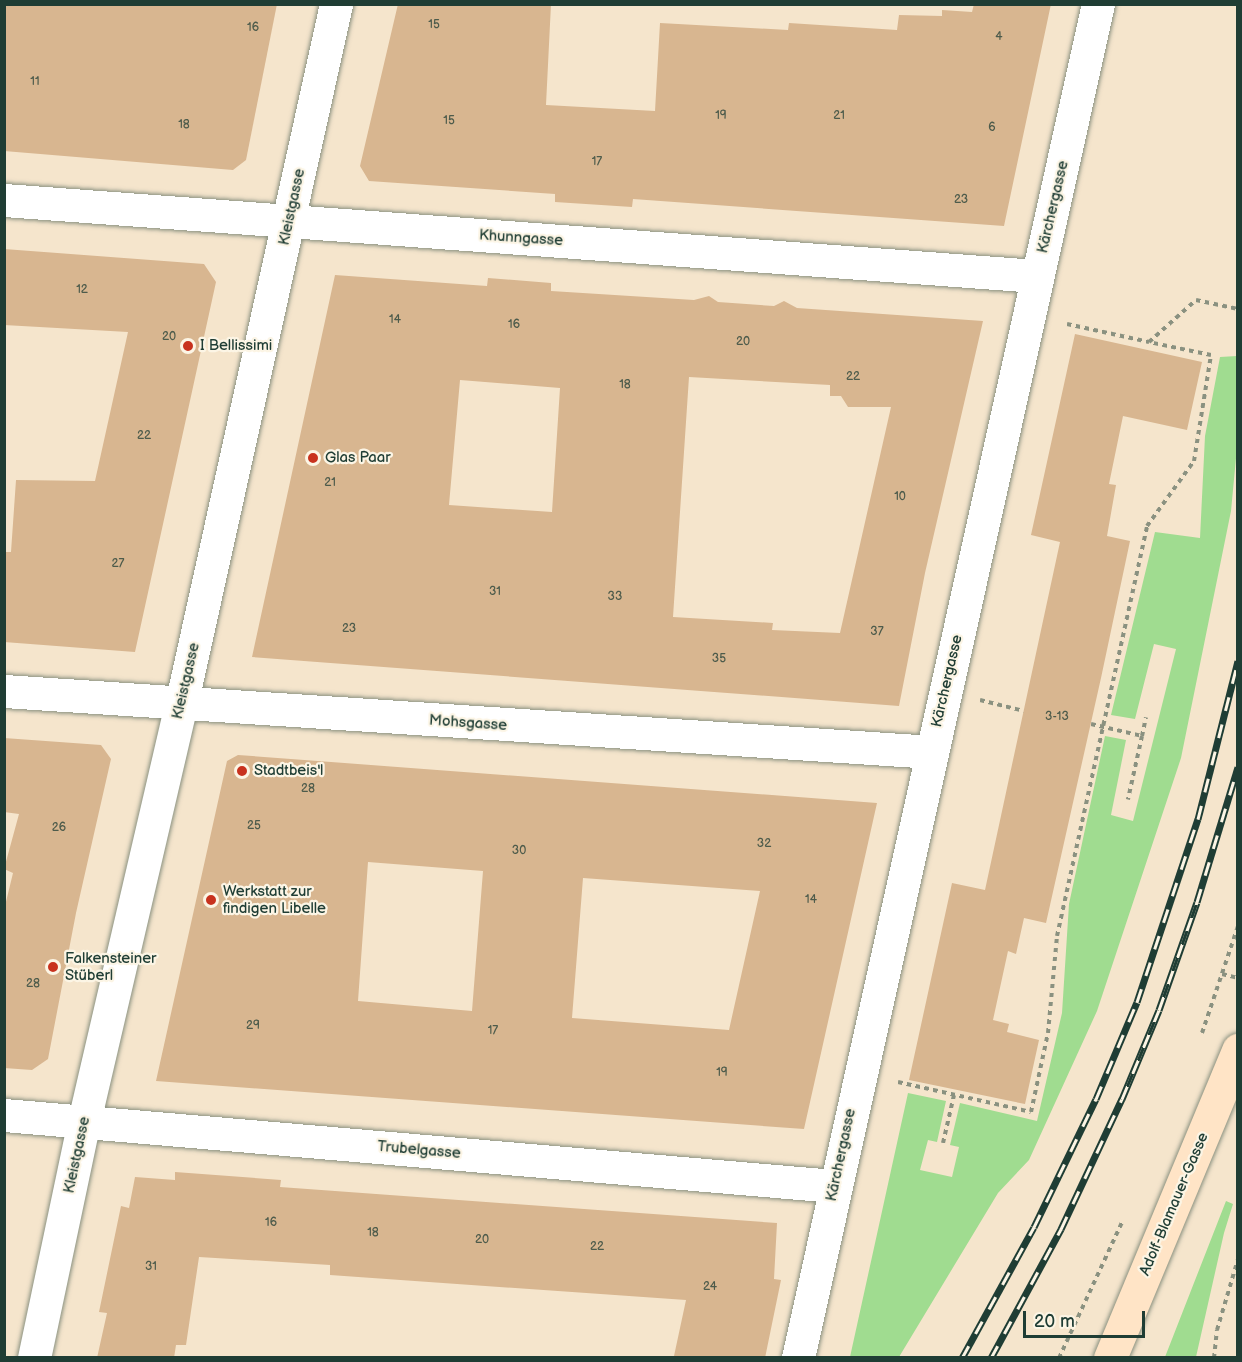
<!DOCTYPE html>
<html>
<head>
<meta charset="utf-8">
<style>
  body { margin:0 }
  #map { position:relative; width:1242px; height:1362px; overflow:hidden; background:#f5e5cc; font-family:"Balsamiq Sans",sans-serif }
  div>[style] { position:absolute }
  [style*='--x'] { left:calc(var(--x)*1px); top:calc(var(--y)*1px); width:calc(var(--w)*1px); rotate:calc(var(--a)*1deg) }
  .green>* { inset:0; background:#a0dc90 }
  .building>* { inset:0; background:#d8b690 }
  .path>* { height:4px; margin-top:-2px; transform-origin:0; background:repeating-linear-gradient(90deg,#8a9180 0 4.5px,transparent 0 9px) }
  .roads { filter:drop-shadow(0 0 2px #8a9180) drop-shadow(0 0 2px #8a9180) }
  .street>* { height:33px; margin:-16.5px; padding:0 16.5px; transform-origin:16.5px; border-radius:16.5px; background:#fff }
  .secondary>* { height:33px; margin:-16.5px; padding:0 16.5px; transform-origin:16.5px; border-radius:16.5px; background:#ffe4c6 }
  .rail>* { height:7px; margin-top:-3.5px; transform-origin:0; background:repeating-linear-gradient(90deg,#fcf5e5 0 14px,#1f3d34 0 28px); box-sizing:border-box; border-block:2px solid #1f3d34 }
  .dots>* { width:16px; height:16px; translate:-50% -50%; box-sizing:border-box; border:3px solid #fcf5e5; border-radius:50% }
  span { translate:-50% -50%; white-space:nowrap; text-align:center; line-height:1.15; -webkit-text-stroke:4.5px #fcf5e5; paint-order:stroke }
  .number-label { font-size:12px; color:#4d5b4b }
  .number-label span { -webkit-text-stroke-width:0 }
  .street-label { font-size:15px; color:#1f3d34 }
  .poi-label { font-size:15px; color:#1f3d34 }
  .left { translate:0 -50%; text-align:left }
  .frame { position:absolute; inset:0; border:6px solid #1f3d34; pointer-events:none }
  .scale { position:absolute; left:1023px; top:1311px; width:122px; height:27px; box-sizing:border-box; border:3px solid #1f3d34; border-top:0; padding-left:8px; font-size:18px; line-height:21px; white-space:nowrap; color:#1f3d34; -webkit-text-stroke:4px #fcf5e5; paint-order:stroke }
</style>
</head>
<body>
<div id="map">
  <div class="green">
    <div style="clip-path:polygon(1237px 356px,1238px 437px,1231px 511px,1181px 758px,1097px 1011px,1029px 1160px,998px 1193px,899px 1357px,850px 1357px,908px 1093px,946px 1101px,937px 1142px,928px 1140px,920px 1170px,952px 1177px,959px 1147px,950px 1145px,960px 1103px,1037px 1121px,1062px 1013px,1069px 904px,1105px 736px,1126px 740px,1111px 815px,1133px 821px,1176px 649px,1154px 644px,1135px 719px,1111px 715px,1155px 532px,1200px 538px,1205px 436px,1220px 357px)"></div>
    <div style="clip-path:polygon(1226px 1201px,1233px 1204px,1224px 1233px,1196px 1357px,1165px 1357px)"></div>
  </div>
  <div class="building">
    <div style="clip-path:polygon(4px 4px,277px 4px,246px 160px,233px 170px,4px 151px)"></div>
    <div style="clip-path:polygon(398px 4px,551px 4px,546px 105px,655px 111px,660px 23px,788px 30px,789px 23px,897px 30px,899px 15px,942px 16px,942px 10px,972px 12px,974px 4px,1051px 4px,1004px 226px,633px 199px,632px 207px,555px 202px,555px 194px,369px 181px,360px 166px)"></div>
    <div style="clip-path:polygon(4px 249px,204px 264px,216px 282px,135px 652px,4px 642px,4px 552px,11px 552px,16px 480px,95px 481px,128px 332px,4px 325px)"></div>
    <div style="clip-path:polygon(evenodd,335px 275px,487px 286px,488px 278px,551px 283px,551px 291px,694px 300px,709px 296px,718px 302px,774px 306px,784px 301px,797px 308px,983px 321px,925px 573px,899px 706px,252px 657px,335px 275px,689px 377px,830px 385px,830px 396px,841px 396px,848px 407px,891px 407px,840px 633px,772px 630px,773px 623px,673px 617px,689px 377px,335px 275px,460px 380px,560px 388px,552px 512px,449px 505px,460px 380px)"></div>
    <div style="clip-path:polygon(1075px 334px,1202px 362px,1187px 430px,1123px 416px,1109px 484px,1116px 485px,1107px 536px,1130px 541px,1101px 678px,1046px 923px,1024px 918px,1016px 954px,1008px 951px,993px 1020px,1009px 1024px,1007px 1032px,1039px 1040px,1025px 1104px,909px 1080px,952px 883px,985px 890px,1060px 542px,1031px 535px)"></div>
    <div style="clip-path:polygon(4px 738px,101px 745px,111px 759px,76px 913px,48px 1059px,32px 1070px,4px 1068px,4px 910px,13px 873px,4px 869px,19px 814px,4px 812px)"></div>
    <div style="clip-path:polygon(evenodd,238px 755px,877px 803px,804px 1129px,156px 1081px,227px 761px,238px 755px,368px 862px,483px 871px,472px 1011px,358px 1001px,368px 862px,238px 755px,583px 878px,760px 891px,729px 1030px,572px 1018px,583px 878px)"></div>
    <div style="clip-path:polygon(175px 1172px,281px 1180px,280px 1187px,777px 1223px,774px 1279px,781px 1280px,765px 1358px,674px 1356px,686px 1300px,330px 1275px,330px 1265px,199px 1257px,186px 1345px,176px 1345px,174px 1358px,97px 1358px,107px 1313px,99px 1312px,121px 1206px,129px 1208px,135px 1177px,175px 1180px)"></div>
  </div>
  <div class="path">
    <div style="--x:1067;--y:324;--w:84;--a:12.4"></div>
    <div style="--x:1149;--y:342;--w:63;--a:-41.8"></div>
    <div style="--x:1196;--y:300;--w:43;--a:12.1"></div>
    <div style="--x:980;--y:700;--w:45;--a:14"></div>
    <div style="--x:1091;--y:724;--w:52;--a:13.2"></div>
    <div style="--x:1142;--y:736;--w:65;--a:102.5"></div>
    <div style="--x:1142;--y:736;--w:19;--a:-78"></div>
    <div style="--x:1222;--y:974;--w:16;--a:14"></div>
    <div style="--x:1202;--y:1033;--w:113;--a:-71.4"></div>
    <div style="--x:898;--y:1082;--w:136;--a:12.7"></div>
    <div style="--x:1031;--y:1112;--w:81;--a:-77.9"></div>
    <div style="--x:1048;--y:1033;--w:97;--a:-84.7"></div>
    <div style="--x:1057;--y:936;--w:420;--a:-77.6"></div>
    <div style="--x:1147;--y:526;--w:80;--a:-54.1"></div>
    <div style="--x:1194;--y:461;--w:107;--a:-80.9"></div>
    <div style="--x:1211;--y:355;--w:63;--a:-168.2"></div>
    <div style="--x:943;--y:1143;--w:49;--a:-77.1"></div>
    <div style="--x:1059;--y:1358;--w:152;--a:-65.1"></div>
    <div style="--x:1214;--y:1358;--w:28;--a:-84"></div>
    <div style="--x:1217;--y:1330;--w:74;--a:-73.5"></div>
  </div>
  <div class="roads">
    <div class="street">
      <div style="--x:4;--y:200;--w:1036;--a:4.21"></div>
      <div style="--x:4;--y:691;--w:929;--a:3.76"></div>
      <div style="--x:4;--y:1115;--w:833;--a:4.89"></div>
      <div style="--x:34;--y:1358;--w:242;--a:-78.1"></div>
      <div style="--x:84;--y:1121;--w:427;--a:-76.9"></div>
      <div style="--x:181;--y:705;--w:718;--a:-77.53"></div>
      <div style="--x:798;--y:1358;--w:1387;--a:-77.51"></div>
    </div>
    <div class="secondary">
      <div style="--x:1110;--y:1358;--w:334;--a:-67.4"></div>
    </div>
  </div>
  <div class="rail">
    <div style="--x:962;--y:1358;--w:149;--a:-61.2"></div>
    <div style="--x:1034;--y:1227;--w:142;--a:-64.2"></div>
    <div style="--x:1096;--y:1099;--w:105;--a:-67.1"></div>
    <div style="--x:1137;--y:1002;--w:193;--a:-71.6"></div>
    <div style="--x:1198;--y:819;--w:163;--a:-75.8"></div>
    <div style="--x:991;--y:1358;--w:147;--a:-61.5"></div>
    <div style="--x:1061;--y:1229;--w:144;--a:-64.9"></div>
    <div style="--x:1122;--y:1099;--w:96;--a:-67.4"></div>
    <div style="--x:1159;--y:1010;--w:114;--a:-70.6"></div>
    <div style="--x:1197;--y:902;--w:141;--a:-73.1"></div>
  </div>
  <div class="dots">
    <div style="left:188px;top:346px;background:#c8321e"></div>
    <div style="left:313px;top:458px;background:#c8321e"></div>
    <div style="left:242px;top:771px;background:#c8321e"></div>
    <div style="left:211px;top:900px;background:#c8321e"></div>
    <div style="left:53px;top:967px;background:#c8321e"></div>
  </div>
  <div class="number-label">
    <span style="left:434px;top:25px">15</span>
    <span style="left:253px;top:28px">16</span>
    <span style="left:999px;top:37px">4</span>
    <span style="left:35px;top:82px">11</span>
    <span style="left:721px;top:116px">19</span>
    <span style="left:839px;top:116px">21</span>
    <span style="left:449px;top:121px">15</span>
    <span style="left:184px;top:125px">18</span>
    <span style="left:992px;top:128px">6</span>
    <span style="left:597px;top:162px">17</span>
    <span style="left:961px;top:200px">23</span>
    <span style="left:82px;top:290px">12</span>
    <span style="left:395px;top:320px">14</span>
    <span style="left:514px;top:325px">16</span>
    <span style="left:169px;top:337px">20</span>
    <span style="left:743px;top:342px">20</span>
    <span style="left:853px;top:377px">22</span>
    <span style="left:625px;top:385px">18</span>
    <span style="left:144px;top:436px">22</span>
    <span style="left:330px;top:483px">21</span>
    <span style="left:900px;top:497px">10</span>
    <span style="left:118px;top:564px">27</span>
    <span style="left:495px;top:592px">31</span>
    <span style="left:615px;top:597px">33</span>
    <span style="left:349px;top:629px">23</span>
    <span style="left:877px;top:632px">37</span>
    <span style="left:719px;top:659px">35</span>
    <span style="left:1057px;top:717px">3-13</span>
    <span style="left:308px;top:789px">28</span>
    <span style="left:254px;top:826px">25</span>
    <span style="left:59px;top:828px">26</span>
    <span style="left:764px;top:844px">32</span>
    <span style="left:519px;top:851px">30</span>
    <span style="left:811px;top:900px">14</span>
    <span style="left:33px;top:984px">28</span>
    <span style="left:253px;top:1026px">29</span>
    <span style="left:493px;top:1031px">17</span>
    <span style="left:722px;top:1073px">19</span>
    <span style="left:271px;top:1223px">16</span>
    <span style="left:373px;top:1233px">18</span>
    <span style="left:482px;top:1240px">20</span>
    <span style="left:597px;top:1247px">22</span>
    <span style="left:151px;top:1267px">31</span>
    <span style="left:710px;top:1287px">24</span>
  </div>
  <div class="street-label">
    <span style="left:292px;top:207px;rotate:-78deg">Kleistgasse</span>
    <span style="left:1053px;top:207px;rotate:-77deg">Kärchergasse</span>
    <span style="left:521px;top:238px;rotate:4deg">Khunngasse</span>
    <span style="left:186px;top:681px;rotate:-77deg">Kleistgasse</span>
    <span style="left:947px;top:681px;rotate:-77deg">Kärchergasse</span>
    <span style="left:468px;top:723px;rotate:4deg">Mohsgasse</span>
    <span style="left:419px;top:1150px;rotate:5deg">Trubelgasse</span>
    <span style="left:77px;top:1155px;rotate:-78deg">Kleistgasse</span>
    <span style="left:841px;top:1155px;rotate:-78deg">Kärchergasse</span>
    <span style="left:1174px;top:1204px;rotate:-67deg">Adolf-Blamauer-Gasse</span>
  </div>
  <div class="poi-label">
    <span class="left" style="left:200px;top:346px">I Bellissimi</span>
    <span class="left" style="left:325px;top:458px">Glas Paar</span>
    <span class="left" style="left:254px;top:771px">Stadtbeis'l</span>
    <span class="left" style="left:223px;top:900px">Werkstatt zur<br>findigen Libelle</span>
    <span class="left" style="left:65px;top:967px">Falkensteiner<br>Stüberl</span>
  </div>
  <div class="frame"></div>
  <div class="scale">20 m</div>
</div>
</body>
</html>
